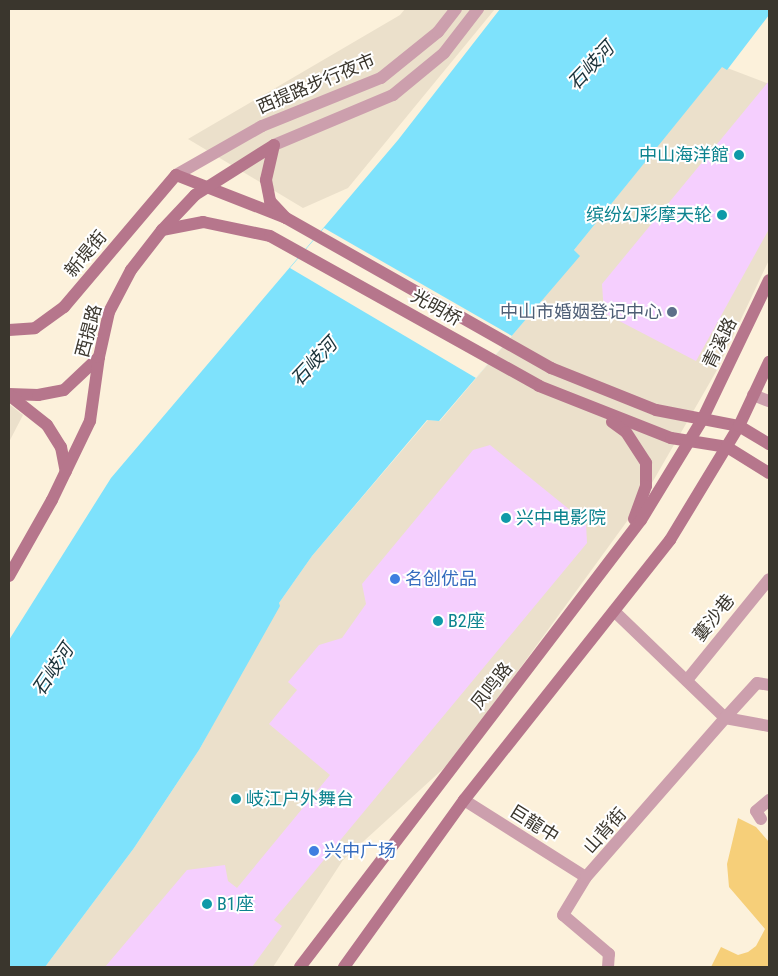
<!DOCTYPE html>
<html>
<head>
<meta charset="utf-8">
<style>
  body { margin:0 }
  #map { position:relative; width:778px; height:976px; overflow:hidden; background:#fcf1db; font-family:"Roboto Condensed","Noto Sans SC",sans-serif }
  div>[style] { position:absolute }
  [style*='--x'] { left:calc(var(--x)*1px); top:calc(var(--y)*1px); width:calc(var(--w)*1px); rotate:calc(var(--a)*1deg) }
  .commercial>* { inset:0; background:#ebe0cb }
  .green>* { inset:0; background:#f6cf79 }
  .water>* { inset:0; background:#7ee2fc }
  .pier>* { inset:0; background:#fcf1db }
  .building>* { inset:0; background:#f5cffe }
  .street>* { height:12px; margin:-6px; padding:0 6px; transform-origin:6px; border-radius:6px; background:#cc9fad }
  .secondary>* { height:12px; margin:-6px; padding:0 6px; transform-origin:6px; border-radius:6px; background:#b6768c }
  .dots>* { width:14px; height:14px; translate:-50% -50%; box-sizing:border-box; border:2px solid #fff; border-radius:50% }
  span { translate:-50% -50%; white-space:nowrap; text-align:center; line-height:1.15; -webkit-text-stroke:4px #fff; paint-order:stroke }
  .street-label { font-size:18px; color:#3a362d }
  .culture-label { font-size:18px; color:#0d838f }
  .right { translate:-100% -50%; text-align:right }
  .left { translate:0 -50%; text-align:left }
  .service-label { font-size:18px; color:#4e5e75 }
  .shop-label { font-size:18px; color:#366cbe }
  .water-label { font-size:19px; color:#1b3239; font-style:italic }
  .frame { position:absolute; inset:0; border:10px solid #3a362d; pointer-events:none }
</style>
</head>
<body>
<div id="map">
  <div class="commercial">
    <div style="clip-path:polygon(405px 9px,495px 9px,348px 188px,303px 208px,188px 139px,400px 15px)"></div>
    <div style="clip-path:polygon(722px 66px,769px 84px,769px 260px,717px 370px,641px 502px,454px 759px,343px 860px,273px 967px,45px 967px,134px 848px,199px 750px,279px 603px,312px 556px,428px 420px,440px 421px,579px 256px,574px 250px)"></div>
    <div style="clip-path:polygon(9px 404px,23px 415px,9px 442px)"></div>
  </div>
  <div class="green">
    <div style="clip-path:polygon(738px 818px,756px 827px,769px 842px,769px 967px,711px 967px,721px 947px,738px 955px,748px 952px,756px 946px,765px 929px,729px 887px,727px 864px)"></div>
  </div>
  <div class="water">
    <div style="clip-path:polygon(500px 9px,769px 9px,769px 15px,727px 70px,722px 67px,574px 250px,580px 256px,439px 421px,427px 420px,312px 556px,279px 603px,280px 606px,199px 750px,134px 848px,45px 967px,9px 967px,9px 640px,111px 478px,398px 140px)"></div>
  </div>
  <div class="pier">
    <div style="clip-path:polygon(324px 228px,512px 336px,476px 378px,290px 268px)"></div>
  </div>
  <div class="building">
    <div style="clip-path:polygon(769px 81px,769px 229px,696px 361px,604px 313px,602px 284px)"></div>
    <div style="clip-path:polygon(490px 445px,586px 523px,587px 543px,274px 920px,282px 926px,252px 967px,105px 967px,187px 870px,225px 865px,228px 881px,237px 888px,330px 775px,269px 724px,297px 690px,288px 682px,319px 645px,342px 638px,366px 604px,362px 584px,473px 450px)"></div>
  </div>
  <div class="street">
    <div style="--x:274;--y:145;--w:129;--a:-22.8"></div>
    <div style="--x:393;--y:95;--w:66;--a:-39.5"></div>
    <div style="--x:444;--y:53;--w:56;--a:-52.3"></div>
    <div style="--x:176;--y:175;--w:99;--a:-29.7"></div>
    <div style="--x:262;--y:126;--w:128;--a:-22"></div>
    <div style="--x:381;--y:78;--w:73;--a:-38.9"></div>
    <div style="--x:438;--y:32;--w:29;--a:-52"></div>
    <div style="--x:753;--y:395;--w:17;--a:21"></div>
    <div style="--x:614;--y:611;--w:154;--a:43.9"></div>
    <div style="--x:725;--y:718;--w:45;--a:10.3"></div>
    <div style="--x:687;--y:680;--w:130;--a:-50.9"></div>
    <div style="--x:464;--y:800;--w:144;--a:32.3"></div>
    <div style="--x:761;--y:819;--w:9;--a:-122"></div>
    <div style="--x:756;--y:811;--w:17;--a:-40"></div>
    <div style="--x:608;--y:967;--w:13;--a:-86"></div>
    <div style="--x:609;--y:954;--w:60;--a:-139.7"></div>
    <div style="--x:563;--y:915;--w:44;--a:-58.8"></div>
    <div style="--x:586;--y:877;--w:211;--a:-48.8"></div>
    <div style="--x:725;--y:718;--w:47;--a:-47.6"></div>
    <div style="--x:757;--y:683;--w:12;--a:9"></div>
  </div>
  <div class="secondary">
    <div style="--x:274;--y:145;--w:36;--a:103"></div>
    <div style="--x:266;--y:180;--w:21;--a:79"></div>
    <div style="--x:270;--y:201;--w:23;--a:47"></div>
    <div style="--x:286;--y:218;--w:305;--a:29.5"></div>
    <div style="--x:551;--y:368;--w:113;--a:21.8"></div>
    <div style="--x:656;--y:410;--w:85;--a:10.9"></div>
    <div style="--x:739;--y:426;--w:35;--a:31"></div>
    <div style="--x:162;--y:230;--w:42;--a:-11"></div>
    <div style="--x:203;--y:222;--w:68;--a:11.8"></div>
    <div style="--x:270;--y:236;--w:308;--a:29.1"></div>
    <div style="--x:539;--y:386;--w:142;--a:21.5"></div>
    <div style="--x:671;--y:438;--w:57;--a:9.1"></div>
    <div style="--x:727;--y:447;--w:49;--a:31.8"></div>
    <div style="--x:9;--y:330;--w:26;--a:-4"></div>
    <div style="--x:35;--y:328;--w:36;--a:-36"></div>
    <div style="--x:64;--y:307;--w:173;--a:-49.7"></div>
    <div style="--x:176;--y:175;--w:116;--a:21.3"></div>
    <div style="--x:9;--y:394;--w:29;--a:2"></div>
    <div style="--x:38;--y:395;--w:26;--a:-11"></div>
    <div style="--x:64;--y:390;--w:48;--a:-43.3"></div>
    <div style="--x:9;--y:395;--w:48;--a:38.3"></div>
    <div style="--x:47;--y:425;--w:26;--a:58"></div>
    <div style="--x:61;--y:447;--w:25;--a:79"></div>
    <div style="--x:612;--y:422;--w:17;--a:36"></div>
    <div style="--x:626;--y:432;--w:37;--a:57"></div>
    <div style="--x:646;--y:463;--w:23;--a:90"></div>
    <div style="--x:646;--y:486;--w:35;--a:110"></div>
    <div style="--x:9;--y:576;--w:87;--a:-60.5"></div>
    <div style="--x:52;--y:500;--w:88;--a:-64.3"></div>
    <div style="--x:90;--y:421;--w:65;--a:-82"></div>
    <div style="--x:99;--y:357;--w:46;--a:-77.5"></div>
    <div style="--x:109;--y:312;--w:47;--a:-62.4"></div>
    <div style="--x:131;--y:270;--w:51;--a:-52.2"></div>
    <div style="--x:162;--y:230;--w:48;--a:-46.7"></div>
    <div style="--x:195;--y:195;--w:93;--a:-32.3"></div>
    <div style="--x:300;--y:967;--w:562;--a:-52.66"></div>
    <div style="--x:641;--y:520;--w:117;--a:-58.6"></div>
    <div style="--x:702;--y:420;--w:155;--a:-64.4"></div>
    <div style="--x:344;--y:967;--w:206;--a:-54.3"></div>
    <div style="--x:464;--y:800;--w:332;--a:-51.6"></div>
    <div style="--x:670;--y:540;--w:133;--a:-58.8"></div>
    <div style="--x:739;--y:426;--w:71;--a:-64.9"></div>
  </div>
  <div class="dots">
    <div style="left:739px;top:155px;background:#0f9aa8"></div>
    <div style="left:722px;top:215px;background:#0f9aa8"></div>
    <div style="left:672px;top:312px;background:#5c6f8a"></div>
    <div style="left:506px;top:518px;background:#0f9aa8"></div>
    <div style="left:395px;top:579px;background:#3f7fe0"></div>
    <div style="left:438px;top:621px;background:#0f9aa8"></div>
    <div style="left:236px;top:799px;background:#0f9aa8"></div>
    <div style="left:314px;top:851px;background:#3f7fe0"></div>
    <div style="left:207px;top:904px;background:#0f9aa8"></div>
  </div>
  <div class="street-label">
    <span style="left:316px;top:84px;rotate:-23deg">西提路步行夜市</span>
    <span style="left:86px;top:254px;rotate:-50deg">新堤街</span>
    <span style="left:436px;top:308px;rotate:29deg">光明桥</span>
    <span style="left:89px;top:331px;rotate:-75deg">西提路</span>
    <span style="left:720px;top:343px;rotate:-64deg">青溪路</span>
    <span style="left:714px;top:618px;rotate:-51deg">蔞沙巷</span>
    <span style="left:492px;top:686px;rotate:-52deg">凤鸣路</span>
    <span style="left:534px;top:824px;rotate:32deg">巨龍中</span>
    <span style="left:605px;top:831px;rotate:-48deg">山背街</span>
  </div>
  <div class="culture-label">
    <span class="right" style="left:729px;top:155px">中山海洋館</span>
    <span class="right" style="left:712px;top:215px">缤纷幻彩摩天轮</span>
    <span class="left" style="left:516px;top:518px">兴中电影院</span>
    <span class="left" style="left:448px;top:621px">B2座</span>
    <span class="left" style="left:246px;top:799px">岐江户外舞台</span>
    <span class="left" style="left:217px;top:904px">B1座</span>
  </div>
  <div class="service-label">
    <span class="right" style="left:662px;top:312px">中山市婚姻登记中心</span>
  </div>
  <div class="shop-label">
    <span class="left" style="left:405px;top:579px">名创优品</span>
    <span class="left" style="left:324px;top:851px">兴中广场</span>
  </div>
  <div class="water-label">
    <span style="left:591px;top:66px;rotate:-47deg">石岐河</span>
    <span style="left:314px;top:362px;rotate:-47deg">石岐河</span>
    <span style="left:53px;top:670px;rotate:-56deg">石岐河</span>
  </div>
  <div class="frame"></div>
</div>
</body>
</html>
